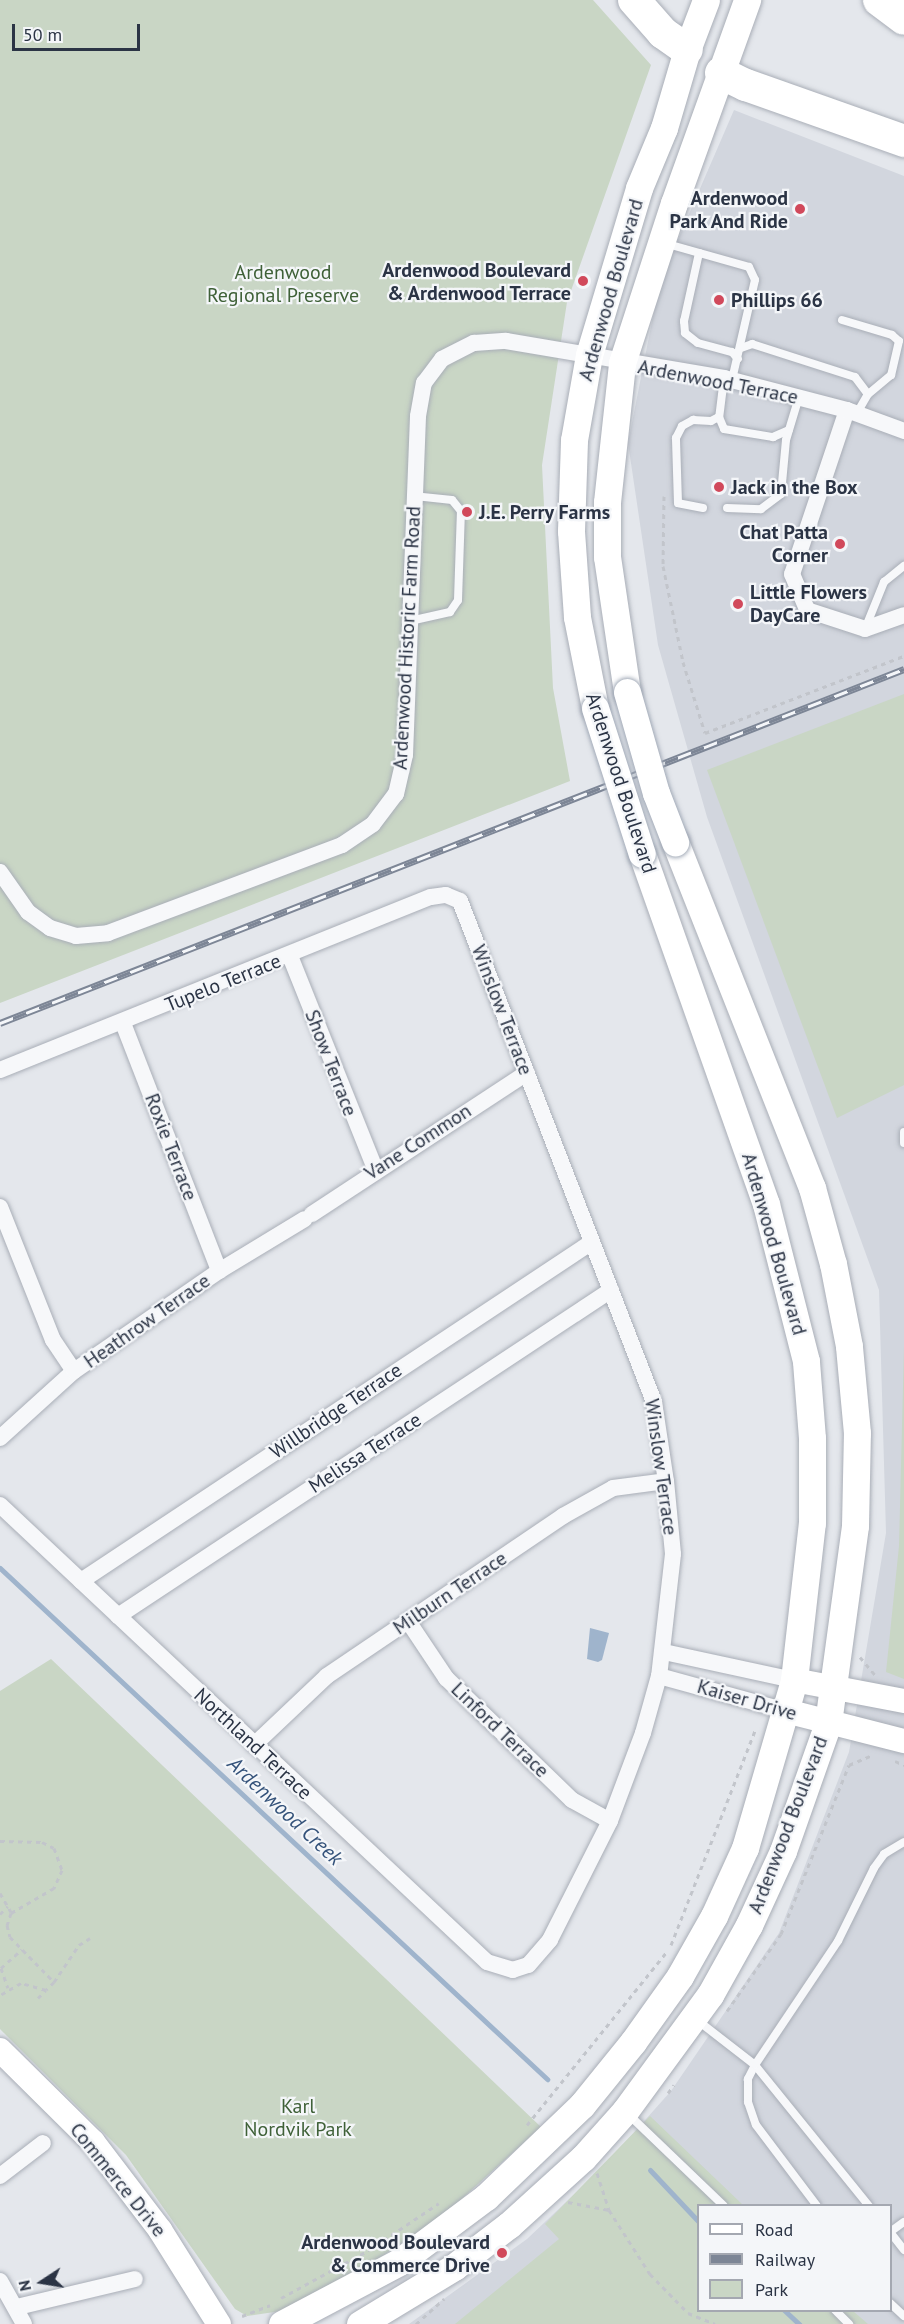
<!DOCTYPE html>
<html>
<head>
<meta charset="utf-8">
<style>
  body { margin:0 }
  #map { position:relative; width:904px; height:2324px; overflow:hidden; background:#e4e7ec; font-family:"PT Sans",sans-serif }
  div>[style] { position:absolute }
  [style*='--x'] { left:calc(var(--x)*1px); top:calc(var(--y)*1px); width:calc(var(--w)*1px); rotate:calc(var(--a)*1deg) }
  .built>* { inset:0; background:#d2d6de }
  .green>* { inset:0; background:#c9d6c5 }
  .water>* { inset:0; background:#9fb4cc }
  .stream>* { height:5px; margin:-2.5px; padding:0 2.5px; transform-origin:2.5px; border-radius:2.5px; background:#9fb4cc }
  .path>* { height:3px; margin-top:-1.5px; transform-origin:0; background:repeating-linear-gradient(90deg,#c2c5cb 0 4.5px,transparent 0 9px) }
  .roads { filter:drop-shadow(0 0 2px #a9aeb7) drop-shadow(0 0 2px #a9aeb7) }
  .lane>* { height:8px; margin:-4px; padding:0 4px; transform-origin:4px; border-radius:4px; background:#f7f8fa }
  .street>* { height:16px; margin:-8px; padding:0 8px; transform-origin:8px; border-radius:8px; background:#f7f8fa }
  .secondary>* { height:24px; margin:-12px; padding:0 12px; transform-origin:12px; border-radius:12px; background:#fff }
  .primary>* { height:27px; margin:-13.5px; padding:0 13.5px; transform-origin:13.5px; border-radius:13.5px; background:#fff }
  .highway>* { height:32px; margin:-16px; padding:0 16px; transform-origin:16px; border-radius:16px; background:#fff }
  .rail>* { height:7px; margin-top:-3.5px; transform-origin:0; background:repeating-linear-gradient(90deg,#f4f6f9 0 14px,#7d8696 0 28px); box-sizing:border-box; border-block:2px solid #7d8696 }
  .bridges { filter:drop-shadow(0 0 2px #a3abb8) drop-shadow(0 0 2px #a3abb8) }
  .primary-bridge>* { height:27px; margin:-13.5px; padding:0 13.5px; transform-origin:13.5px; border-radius:13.5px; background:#fff }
  .dots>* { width:16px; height:16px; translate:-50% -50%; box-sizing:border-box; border:3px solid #f4f6f9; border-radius:50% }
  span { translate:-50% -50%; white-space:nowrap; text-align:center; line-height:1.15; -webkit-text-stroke:4.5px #f4f6f9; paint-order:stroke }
  .poi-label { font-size:20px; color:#2b3445; font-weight:700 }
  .right { translate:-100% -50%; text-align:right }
  .left { translate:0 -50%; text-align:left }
  .park-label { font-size:20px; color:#3f6138 }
  .street-label { font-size:20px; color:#2b3445 }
  .water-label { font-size:21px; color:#34527a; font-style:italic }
  .legend { position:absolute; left:697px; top:2204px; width:195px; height:108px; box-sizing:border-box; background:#f4f6f9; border:2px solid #a4a8b1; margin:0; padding:8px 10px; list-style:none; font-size:18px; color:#2b3445 }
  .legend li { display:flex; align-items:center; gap:12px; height:30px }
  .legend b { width:30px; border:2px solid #a4a8b1 }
  .north { position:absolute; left:12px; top:2252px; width:60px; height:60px; -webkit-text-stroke:4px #f4f6f9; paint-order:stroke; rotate:258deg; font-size:16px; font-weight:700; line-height:24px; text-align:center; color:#2b3445 }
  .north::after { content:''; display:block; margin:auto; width:21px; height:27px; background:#2b3445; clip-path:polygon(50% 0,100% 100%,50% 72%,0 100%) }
  .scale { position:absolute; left:12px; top:24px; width:128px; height:27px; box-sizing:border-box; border:3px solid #2b3445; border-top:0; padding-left:8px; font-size:18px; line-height:21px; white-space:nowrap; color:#2b3445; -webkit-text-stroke:4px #f4f6f9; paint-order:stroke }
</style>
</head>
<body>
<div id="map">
  <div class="built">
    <div style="clip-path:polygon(evenodd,734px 110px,904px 176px,904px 2324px,409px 2324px,527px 2239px,604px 2166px,671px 2091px,779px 1933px,849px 1752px,886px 1533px,879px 1290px,707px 817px,658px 645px,628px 443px,660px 281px,734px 110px,698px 2206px,890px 2206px,890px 2310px,698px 2310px,698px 2206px)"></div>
  </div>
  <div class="green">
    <div style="clip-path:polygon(0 0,593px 0,651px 65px,567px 302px,542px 465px,553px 688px,570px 781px,0 1003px)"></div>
    <div style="clip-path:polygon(904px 694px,904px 1085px,837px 1118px,707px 770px)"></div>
    <div style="clip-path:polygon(904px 1346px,904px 1679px,886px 1672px,899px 1546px)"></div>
    <div style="clip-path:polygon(51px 1659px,541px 2127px,444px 2215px,345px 2281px,288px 2310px,247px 2316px,235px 2309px,126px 2155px,0 2029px,0 1691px)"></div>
    <div style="clip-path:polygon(650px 2116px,743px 2205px,698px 2206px,698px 2310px,853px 2311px,868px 2324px,455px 2324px,559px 2239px,545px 2224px)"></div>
  </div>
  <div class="water">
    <div style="clip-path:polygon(590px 1628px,609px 1633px,602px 1660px,598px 1662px,587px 1659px)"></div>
  </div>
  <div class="stream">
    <div style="--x:0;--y:1568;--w:749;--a:43.05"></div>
    <div style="--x:650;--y:2170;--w:70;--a:46.7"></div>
    <div style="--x:784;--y:2310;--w:21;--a:43"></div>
  </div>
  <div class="path">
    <div style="--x:664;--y:496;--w:70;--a:90.8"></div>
    <div style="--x:663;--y:566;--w:98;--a:78.2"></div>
    <div style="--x:683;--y:662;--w:74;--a:72.8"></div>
    <div style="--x:705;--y:733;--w:213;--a:-21.2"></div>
    <div style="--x:860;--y:1657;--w:23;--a:50"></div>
    <div style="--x:895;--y:1761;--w:10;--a:24"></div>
    <div style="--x:0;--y:1841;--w:42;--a:1.4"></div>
    <div style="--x:42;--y:1842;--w:13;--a:27"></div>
    <div style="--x:54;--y:1848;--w:23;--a:70"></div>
    <div style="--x:62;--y:1870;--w:20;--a:114"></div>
    <div style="--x:54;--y:1888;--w:50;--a:149.8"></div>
    <div style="--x:11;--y:1913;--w:13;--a:108"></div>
    <div style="--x:7;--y:1925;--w:12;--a:76"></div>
    <div style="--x:10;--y:1937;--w:63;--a:45.6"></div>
    <div style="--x:54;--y:1982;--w:11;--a:135"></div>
    <div style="--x:46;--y:1990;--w:26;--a:-164"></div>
    <div style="--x:21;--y:1983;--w:24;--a:150"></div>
    <div style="--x:0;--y:1893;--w:22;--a:60"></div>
    <div style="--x:0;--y:1914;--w:11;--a:-45"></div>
    <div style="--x:671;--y:1945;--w:230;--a:-68.6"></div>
    <div style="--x:1;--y:1968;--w:28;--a:-42"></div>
    <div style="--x:1;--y:1968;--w:21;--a:71"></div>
    <div style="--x:54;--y:1982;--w:45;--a:-56"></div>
    <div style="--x:79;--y:1945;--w:13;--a:-32"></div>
    <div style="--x:38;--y:1998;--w:11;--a:-45"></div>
    <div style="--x:727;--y:2011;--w:94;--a:-55"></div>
    <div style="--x:781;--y:1934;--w:182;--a:-68.1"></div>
    <div style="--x:849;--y:1765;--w:25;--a:-23"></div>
    <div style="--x:668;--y:2093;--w:10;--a:-53"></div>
    <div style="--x:527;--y:2125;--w:221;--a:-51.1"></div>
    <div style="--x:597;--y:2173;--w:39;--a:72"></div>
    <div style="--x:609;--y:2210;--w:76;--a:57.4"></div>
    <div style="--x:650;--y:2274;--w:54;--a:45.7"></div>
    <div style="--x:688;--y:2313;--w:29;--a:22"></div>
    <div style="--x:568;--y:2202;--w:42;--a:11"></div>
    <div style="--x:281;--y:2298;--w:100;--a:-28.6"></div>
    <div style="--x:369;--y:2250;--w:84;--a:-33.9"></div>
    <div style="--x:242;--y:2316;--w:30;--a:-21"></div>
    <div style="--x:416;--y:2324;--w:38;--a:-42"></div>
  </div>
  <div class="roads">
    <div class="lane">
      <div style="--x:664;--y:243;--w:88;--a:15.8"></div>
      <div style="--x:749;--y:267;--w:14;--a:65"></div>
      <div style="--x:755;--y:280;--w:103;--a:103"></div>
      <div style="--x:699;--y:253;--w:70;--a:102.4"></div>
      <div style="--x:684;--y:321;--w:12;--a:85"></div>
      <div style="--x:685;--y:333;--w:16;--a:38"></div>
      <div style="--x:698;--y:343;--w:35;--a:15"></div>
      <div style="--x:732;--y:352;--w:9;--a:49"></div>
      <div style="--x:842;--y:320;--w:52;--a:16.7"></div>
      <div style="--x:892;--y:335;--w:9;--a:41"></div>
      <div style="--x:899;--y:341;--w:35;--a:103"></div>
      <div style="--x:891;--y:375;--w:30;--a:140"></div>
      <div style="--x:868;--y:394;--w:22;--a:120"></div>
      <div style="--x:741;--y:348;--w:12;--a:-20"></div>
      <div style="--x:752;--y:344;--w:108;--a:17.8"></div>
      <div style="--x:855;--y:377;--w:21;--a:53"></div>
      <div style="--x:724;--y:378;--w:39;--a:97"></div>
      <div style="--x:719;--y:417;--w:13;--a:67"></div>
      <div style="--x:724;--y:429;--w:50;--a:9.3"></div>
      <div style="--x:773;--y:437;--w:17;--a:-24"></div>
      <div style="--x:703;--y:508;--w:25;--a:-169"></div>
      <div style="--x:678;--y:503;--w:65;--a:-91.8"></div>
      <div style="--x:676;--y:438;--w:13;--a:-63"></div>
      <div style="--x:682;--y:426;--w:13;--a:-29"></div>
      <div style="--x:693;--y:420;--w:18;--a:3"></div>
      <div style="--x:711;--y:421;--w:9;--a:-27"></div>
      <div style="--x:727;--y:508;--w:34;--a:2"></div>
      <div style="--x:761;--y:509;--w:25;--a:-37"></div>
      <div style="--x:781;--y:494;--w:54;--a:-84.7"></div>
      <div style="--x:786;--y:440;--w:45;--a:-73.2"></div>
      <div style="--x:410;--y:621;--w:41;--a:-12.7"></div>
      <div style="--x:450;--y:612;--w:14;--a:-56"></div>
      <div style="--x:458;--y:600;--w:89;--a:-88.1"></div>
      <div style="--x:461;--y:511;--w:14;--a:-129"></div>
      <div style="--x:452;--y:500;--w:37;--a:-174"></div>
      <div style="--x:865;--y:629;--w:51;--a:-68"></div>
      <div style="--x:884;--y:582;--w:26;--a:-39"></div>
      <div style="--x:904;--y:1132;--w:11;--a:90"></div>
      <div style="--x:697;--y:2020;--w:73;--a:37.8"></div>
      <div style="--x:755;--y:2065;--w:16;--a:117"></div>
      <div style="--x:748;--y:2079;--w:23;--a:90"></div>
      <div style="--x:748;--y:2102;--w:24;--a:71"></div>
      <div style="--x:756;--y:2125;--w:101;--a:53"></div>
      <div style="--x:627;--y:2113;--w:134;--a:43.8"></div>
      <div style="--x:869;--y:2206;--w:181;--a:-129"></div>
      <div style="--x:755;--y:2065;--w:149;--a:-56.2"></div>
      <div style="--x:838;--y:1941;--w:81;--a:-63.7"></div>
      <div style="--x:874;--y:1868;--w:17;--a:-54"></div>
      <div style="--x:884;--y:1854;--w:23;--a:-31"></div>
      <div style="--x:890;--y:2232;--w:23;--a:52"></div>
      <div style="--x:890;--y:2232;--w:17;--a:-36"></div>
      <div style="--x:890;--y:2303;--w:19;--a:43"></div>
      <div style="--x:835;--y:2310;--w:20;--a:45"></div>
    </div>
    <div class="street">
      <div style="--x:847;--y:410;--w:173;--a:108.5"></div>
      <div style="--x:792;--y:574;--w:39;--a:67"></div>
      <div style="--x:807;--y:610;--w:61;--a:18.1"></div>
      <div style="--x:865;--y:629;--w:41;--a:-19.7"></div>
      <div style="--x:0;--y:872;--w:49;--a:55"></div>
      <div style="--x:28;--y:912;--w:27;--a:36"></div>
      <div style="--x:50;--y:928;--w:27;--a:17"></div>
      <div style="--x:76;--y:936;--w:32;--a:-5"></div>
      <div style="--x:108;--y:933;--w:250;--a:-20.6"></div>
      <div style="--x:342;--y:845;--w:37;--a:-34"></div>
      <div style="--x:373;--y:824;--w:38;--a:-53"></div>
      <div style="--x:396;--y:794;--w:40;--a:-77"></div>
      <div style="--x:405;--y:755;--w:339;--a:-87.8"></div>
      <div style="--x:418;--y:416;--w:34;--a:-80"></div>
      <div style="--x:424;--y:383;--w:30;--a:-53"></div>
      <div style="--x:442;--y:359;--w:36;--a:-27"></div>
      <div style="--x:474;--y:343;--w:32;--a:-4"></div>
      <div style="--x:506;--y:341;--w:221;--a:9.6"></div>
      <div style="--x:724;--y:378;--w:127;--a:14.6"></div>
      <div style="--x:847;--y:410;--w:61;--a:20.2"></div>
      <div style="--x:290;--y:956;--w:229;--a:68.2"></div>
      <div style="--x:123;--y:1023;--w:266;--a:68.8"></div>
      <div style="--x:0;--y:1070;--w:464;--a:-21.9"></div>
      <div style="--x:431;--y:897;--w:15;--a:-8"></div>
      <div style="--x:446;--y:895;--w:15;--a:23"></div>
      <div style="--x:460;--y:901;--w:537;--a:68.83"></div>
      <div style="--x:654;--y:1402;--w:80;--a:81.4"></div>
      <div style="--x:666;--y:1481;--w:73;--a:84.5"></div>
      <div style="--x:673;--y:1554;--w:123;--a:96.5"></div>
      <div style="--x:659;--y:1676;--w:59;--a:105.7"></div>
      <div style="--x:643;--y:1733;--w:94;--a:110.6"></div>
      <div style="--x:610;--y:1821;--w:133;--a:116.8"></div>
      <div style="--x:550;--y:1940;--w:33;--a:131"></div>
      <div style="--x:528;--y:1965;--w:16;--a:162"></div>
      <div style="--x:513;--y:1970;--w:27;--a:-163"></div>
      <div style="--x:487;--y:1962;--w:668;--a:-136.82"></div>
      <div style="--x:0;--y:1207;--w:143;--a:68.3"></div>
      <div style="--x:53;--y:1340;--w:37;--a:56"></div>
      <div style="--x:312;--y:1214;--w:257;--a:-33.3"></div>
      <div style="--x:0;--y:1438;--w:100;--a:-42.2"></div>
      <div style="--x:74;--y:1371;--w:176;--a:-34.6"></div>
      <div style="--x:219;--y:1271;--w:100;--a:-31.2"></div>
      <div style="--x:81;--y:1581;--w:613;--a:-33.56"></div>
      <div style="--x:118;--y:1616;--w:591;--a:-33.47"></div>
      <div style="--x:408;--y:1621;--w:69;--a:56.3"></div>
      <div style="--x:446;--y:1678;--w:175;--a:44.1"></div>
      <div style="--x:572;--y:1800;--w:43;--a:28.9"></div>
      <div style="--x:664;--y:1652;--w:133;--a:12.2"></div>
      <div style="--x:659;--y:1676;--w:132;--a:15.4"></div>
      <div style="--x:254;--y:1745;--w:100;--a:-43.4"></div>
      <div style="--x:327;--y:1676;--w:285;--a:-34.1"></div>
      <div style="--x:563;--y:1516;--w:57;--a:-29.2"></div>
      <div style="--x:613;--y:1488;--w:53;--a:-7.5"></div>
      <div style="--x:0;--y:2176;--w:54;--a:-37.5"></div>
      <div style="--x:0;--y:2281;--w:49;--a:60.8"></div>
      <div style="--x:17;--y:2307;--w:121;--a:-13.3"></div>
    </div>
    <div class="secondary">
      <div style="--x:794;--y:1680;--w:112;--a:10.8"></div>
      <div style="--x:786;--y:1711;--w:122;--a:14.3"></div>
      <div style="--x:0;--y:2050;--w:131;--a:44.7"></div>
      <div style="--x:93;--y:2142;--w:111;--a:52.7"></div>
      <div style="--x:160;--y:2230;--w:111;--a:57.9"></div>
    </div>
    <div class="primary">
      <div style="--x:627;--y:692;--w:136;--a:-98.4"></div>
      <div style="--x:607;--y:557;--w:55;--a:-90"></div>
      <div style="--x:607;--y:502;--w:140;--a:-83.8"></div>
      <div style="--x:622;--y:363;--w:168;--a:-72"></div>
      <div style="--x:674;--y:203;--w:216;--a:-70.2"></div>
      <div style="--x:595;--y:708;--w:93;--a:-101.2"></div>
      <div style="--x:577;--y:617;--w:86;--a:-94"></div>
      <div style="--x:571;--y:531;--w:91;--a:-88.1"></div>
      <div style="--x:574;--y:440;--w:86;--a:-80"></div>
      <div style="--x:589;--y:355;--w:174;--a:-73.3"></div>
      <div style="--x:639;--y:188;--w:65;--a:-67.4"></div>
      <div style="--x:664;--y:128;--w:81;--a:-73.6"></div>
      <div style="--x:687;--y:50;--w:53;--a:-69.2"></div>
      <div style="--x:282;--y:2324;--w:132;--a:-27.9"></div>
      <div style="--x:399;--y:2262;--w:109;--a:-36.8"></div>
      <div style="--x:486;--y:2197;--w:133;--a:-43.8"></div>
      <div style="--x:582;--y:2105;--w:81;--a:-51"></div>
      <div style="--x:633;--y:2042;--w:81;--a:-54.5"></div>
      <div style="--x:680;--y:1976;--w:69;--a:-60.5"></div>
      <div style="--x:714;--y:1916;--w:75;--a:-65.5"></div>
      <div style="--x:745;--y:1848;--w:175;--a:-73.7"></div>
      <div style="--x:794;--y:1680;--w:158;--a:-83.5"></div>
      <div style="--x:812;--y:1523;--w:85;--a:-90"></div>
      <div style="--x:812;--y:1438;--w:77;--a:-94.5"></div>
      <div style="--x:806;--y:1361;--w:162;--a:-104.3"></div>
      <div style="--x:766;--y:1204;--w:371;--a:-109.5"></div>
      <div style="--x:360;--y:2324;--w:110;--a:-31.2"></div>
      <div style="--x:454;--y:2267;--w:69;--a:-37.4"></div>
      <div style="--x:509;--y:2225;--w:100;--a:-42.2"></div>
      <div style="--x:583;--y:2158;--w:63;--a:-48.2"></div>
      <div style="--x:625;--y:2111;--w:144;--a:-53.8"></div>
      <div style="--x:710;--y:1995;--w:80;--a:-60.9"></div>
      <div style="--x:749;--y:1925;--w:81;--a:-65.3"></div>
      <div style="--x:783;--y:1851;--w:136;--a:-70.6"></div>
      <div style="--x:828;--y:1723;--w:199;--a:-82.2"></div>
      <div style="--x:855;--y:1526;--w:93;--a:-88.8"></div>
      <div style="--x:857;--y:1433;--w:87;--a:-95.3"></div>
      <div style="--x:849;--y:1346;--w:84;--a:-101"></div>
      <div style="--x:833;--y:1264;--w:79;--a:-105.4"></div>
      <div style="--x:812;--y:1188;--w:372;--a:-111.6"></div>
    </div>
    <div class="highway">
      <div style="--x:634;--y:0;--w:44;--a:48.7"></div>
      <div style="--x:663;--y:33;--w:29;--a:35"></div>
      <div style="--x:879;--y:0;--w:31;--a:37"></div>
      <div style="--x:721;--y:73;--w:28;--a:26"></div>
      <div style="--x:746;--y:85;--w:168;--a:19.5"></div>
    </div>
  </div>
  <div class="rail">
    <div style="--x:0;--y:1023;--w:971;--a:-21.38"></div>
  </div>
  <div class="bridges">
    <div class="primary-bridge">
      <div style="--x:627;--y:692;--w:105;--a:74"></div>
      <div style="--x:656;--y:793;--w:53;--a:68.8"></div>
      <div style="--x:595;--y:708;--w:153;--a:72.2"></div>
    </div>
  </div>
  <div class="dots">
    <div style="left:800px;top:209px;background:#d1495b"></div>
    <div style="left:583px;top:281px;background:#d1495b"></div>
    <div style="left:719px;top:300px;background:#d1495b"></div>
    <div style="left:719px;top:487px;background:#d1495b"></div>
    <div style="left:467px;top:512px;background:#d1495b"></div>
    <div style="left:840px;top:544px;background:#d1495b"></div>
    <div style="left:738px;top:604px;background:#d1495b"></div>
    <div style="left:502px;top:2253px;background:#d1495b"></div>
  </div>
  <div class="poi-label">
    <span class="right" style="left:788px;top:210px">Ardenwood<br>Park And Ride</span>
    <span class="right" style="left:571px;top:282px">Ardenwood Boulevard<br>&amp; Ardenwood Terrace</span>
    <span class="left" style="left:731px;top:300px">Phillips 66</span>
    <span class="left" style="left:731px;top:487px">Jack in the Box</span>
    <span class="left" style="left:479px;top:512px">J.E. Perry Farms</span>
    <span class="right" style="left:828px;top:544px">Chat Patta<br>Corner</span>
    <span class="left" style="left:750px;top:604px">Little Flowers<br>DayCare</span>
    <span class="right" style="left:490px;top:2254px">Ardenwood Boulevard<br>&amp; Commerce Drive</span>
  </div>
  <div class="park-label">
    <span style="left:283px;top:284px">Ardenwood<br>Regional Preserve</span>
    <span style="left:298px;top:2118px">Karl<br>Nordvik Park</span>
  </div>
  <div class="street-label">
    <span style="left:611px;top:290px;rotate:-74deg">Ardenwood Boulevard</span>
    <span style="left:718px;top:382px;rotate:11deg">Ardenwood Terrace</span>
    <span style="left:407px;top:638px;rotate:-87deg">Ardenwood Historic Farm Road</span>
    <span style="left:621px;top:783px;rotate:72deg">Ardenwood Boulevard</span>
    <span style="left:223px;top:983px;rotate:-22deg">Tupelo Terrace</span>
    <span style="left:502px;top:1010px;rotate:69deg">Winslow Terrace</span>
    <span style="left:331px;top:1063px;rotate:69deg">Show Terrace</span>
    <span style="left:418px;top:1142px;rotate:-33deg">Vane Common</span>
    <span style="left:171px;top:1147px;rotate:69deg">Roxie Terrace</span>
    <span style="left:774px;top:1244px;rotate:74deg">Ardenwood Boulevard</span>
    <span style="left:147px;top:1321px;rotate:-35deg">Heathrow Terrace</span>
    <span style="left:336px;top:1411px;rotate:-34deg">Willbridge Terrace</span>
    <span style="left:365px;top:1453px;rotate:-33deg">Melissa Terrace</span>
    <span style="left:661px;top:1467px;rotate:82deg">Winslow Terrace</span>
    <span style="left:450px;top:1593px;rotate:-34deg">Milburn Terrace</span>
    <span style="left:747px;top:1700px;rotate:16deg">Kaiser Drive</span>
    <span style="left:500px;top:1730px;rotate:44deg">Linford Terrace</span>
    <span style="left:253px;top:1744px;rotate:43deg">Northland Terrace</span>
    <span style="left:788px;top:1825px;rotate:-69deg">Ardenwood Boulevard</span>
    <span style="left:118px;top:2180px;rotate:51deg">Commerce Drive</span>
  </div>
  <div class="water-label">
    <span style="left:285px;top:1811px;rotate:43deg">Ardenwood Creek</span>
  </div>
  <ul class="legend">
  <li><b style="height:8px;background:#fff"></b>Road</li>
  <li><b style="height:8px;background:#7d8696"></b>Railway</li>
  <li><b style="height:16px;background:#c9d6c5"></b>Park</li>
  </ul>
  <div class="north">N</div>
  <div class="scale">50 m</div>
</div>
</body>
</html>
